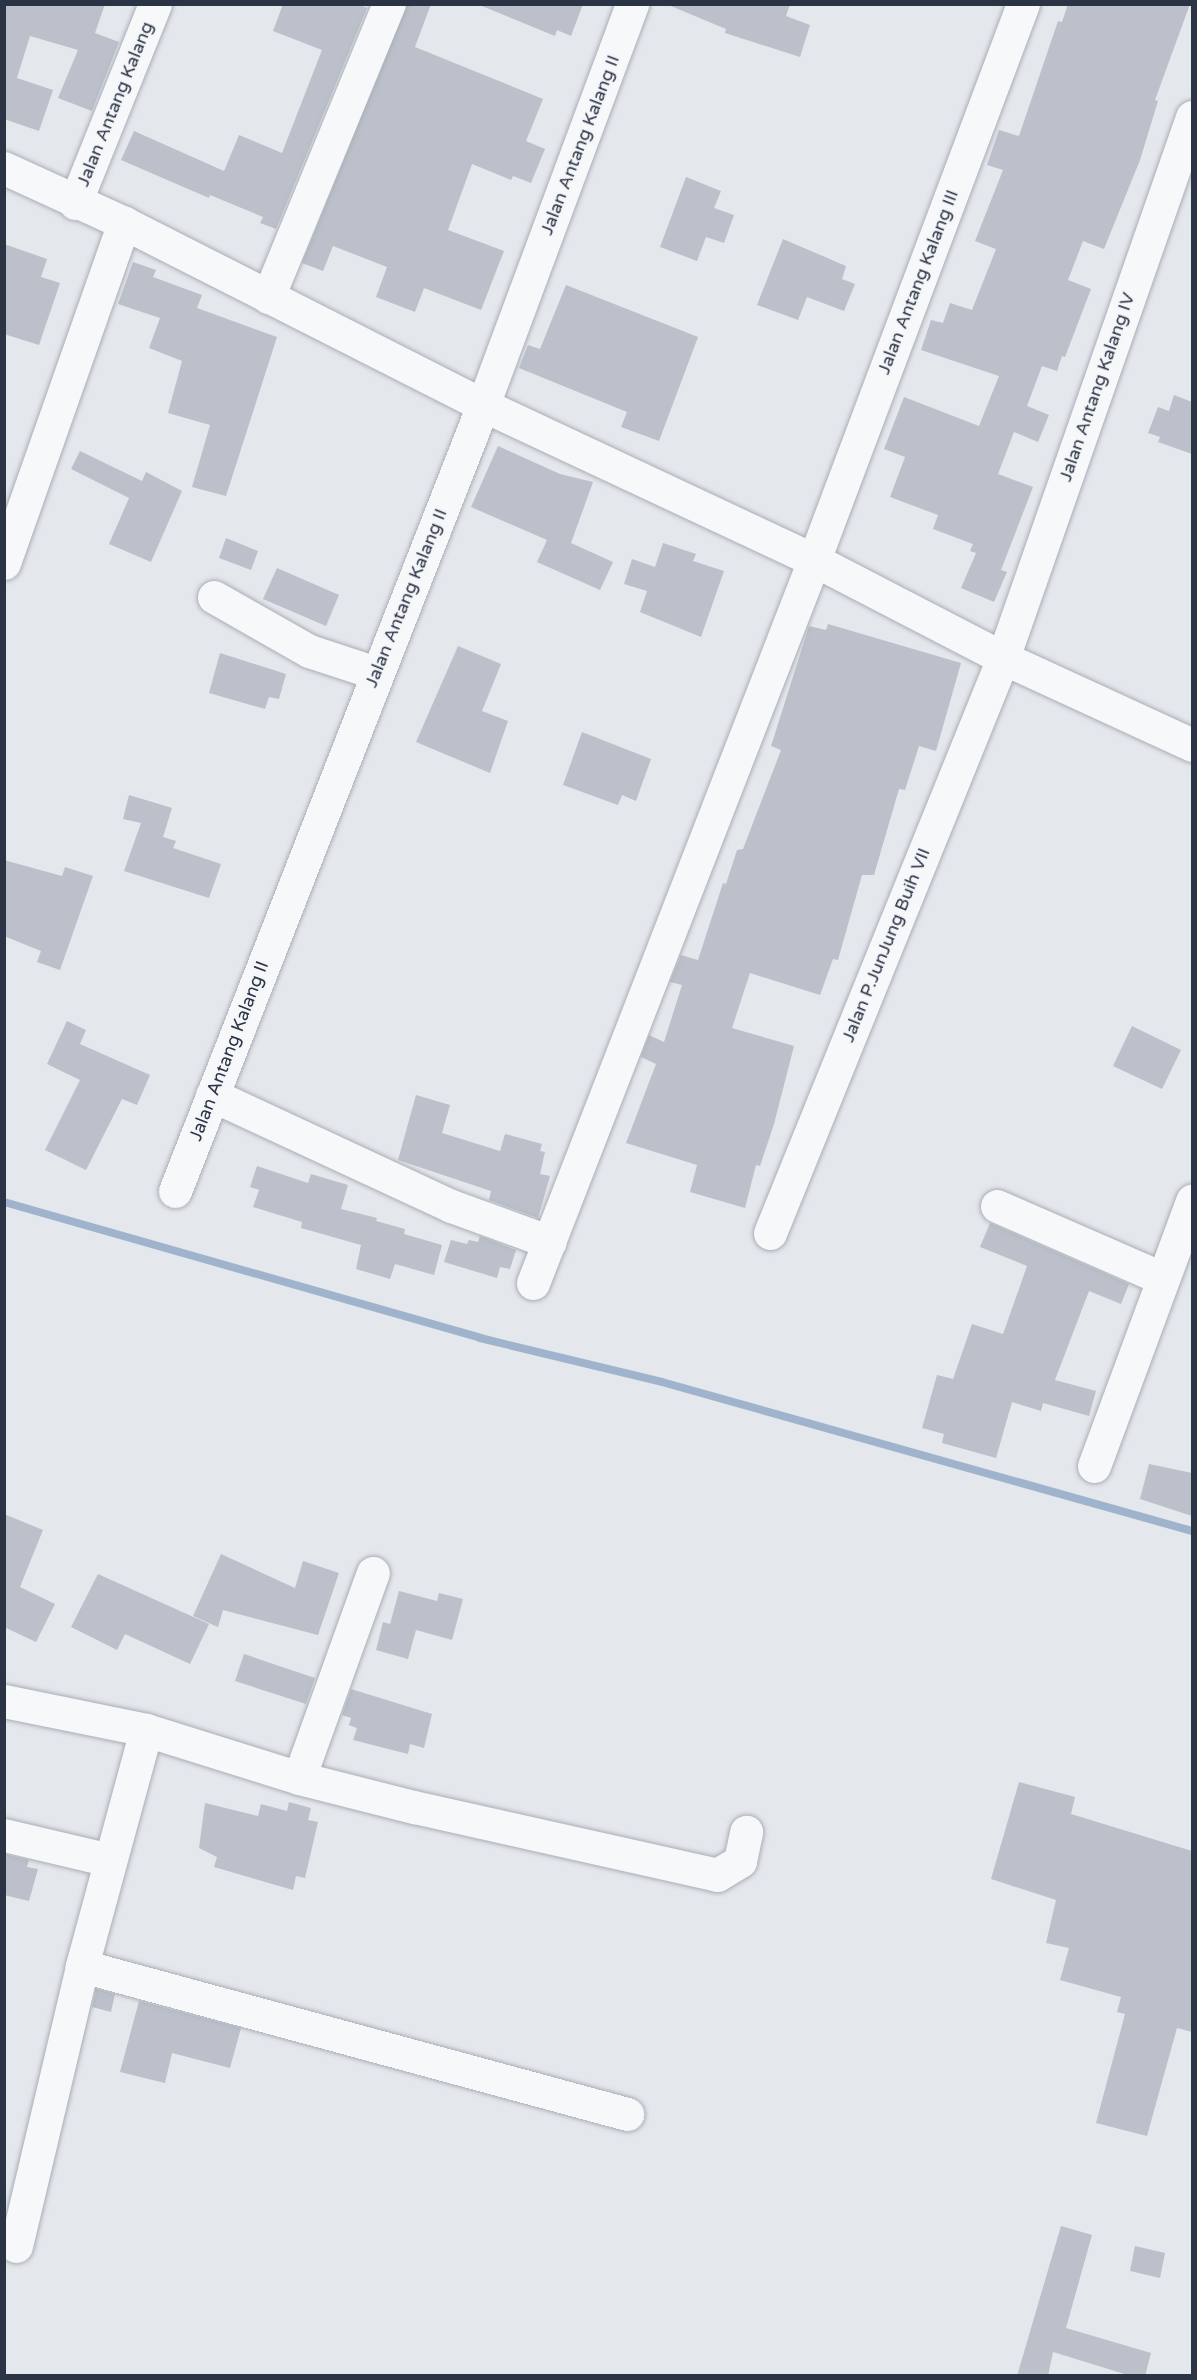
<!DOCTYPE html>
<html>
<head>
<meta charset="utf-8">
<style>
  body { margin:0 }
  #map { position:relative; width:1197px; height:2380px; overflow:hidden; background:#e4e7ec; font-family:"Varela Round",sans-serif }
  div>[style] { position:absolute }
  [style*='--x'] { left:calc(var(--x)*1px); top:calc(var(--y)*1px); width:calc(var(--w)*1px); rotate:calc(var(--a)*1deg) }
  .stream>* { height:8px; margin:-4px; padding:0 4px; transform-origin:4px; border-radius:4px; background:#9fb4cc }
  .building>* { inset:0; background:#bbc0ca }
  .roads { filter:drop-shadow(0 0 2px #a9aeb7) drop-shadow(0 0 2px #a9aeb7) }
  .minor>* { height:33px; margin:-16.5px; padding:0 16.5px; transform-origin:16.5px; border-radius:16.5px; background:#f7f8fa }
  span { translate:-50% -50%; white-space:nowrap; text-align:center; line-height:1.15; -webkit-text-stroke:5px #f4f6f9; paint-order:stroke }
  .street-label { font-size:18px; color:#2b3445 }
  .frame { position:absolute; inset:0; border:6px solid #2b3445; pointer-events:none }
</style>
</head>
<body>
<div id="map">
  <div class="stream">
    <div style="--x:4;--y:1202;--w:495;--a:15.9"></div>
    <div style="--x:480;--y:1338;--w:187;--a:13.6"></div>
    <div style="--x:662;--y:1382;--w:551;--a:15.7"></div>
  </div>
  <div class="building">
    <div style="clip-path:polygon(4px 4px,105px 4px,95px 33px,119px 42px,92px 111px,58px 98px,78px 50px,30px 36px,17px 78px,53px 90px,39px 131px,4px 119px)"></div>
    <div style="clip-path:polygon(283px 4px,358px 4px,367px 8px,276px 229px,260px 223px,263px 217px,210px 195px,209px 198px,121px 160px,134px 131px,224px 171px,239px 135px,282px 153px,322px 50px,273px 31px)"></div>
    <div style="clip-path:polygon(407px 4px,431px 4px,415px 47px,543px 99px,526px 141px,545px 149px,531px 183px,513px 176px,511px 180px,472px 164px,448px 230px,504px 251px,481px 310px,424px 288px,415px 312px,376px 297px,387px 267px,333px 246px,323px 271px,302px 263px)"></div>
    <div style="clip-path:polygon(477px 4px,583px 4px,571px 36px,557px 30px,555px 36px)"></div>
    <div style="clip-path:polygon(666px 4px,790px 4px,786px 16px,810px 25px,800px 57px,725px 33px,726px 29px)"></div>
    <div style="clip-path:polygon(1068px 4px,1190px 4px,1155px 100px,1158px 101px,1140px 160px,1104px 249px,1083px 241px,1068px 280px,1091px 289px,1065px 357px,1062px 356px,1057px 371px,1042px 366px,1027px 406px,1049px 415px,1038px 442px,1014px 432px,998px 474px,1033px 487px,1001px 570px,1007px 572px,994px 602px,961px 588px,976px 553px,970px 551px,973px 544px,933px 529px,938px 515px,890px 497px,905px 457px,884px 449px,904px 397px,979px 426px,999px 376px,921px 350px,931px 320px,943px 323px,950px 303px,972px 310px,996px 249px,975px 241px,1003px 170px,987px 165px,999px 130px,1019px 136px,1058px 21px,1062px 22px)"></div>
    <div style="clip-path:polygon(686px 177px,721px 191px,714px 208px,734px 215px,724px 243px,706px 237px,697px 261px,660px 247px)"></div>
    <div style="clip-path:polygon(783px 239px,846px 266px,842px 279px,855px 284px,844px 311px,807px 297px,798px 320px,757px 305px)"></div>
    <div style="clip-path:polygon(4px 244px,47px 259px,41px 277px,60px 283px,39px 345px,4px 334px)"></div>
    <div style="clip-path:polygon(133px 262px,156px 270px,153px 277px,202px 295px,197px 308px,277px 337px,226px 496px,192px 487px,210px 425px,168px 413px,182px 361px,149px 348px,160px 318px,118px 304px)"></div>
    <div style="clip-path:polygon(566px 285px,698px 337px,659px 441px,621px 427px,627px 412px,519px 368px,528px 345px,540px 349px)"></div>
    <div style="clip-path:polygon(1174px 395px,1192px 402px,1192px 454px,1158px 442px,1160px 437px,1148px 433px,1158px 407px,1169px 411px)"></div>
    <div style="clip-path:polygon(498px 446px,560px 474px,593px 482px,571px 543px,613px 562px,600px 590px,537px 562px,547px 540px,471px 507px)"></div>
    <div style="clip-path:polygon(80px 451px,142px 481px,146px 472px,182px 491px,151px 562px,109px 544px,129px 498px,71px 469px)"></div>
    <div style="clip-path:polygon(226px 538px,258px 551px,251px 570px,219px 558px)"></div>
    <div style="clip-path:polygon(663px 543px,696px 554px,693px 561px,724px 571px,701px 637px,640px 612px,647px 591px,624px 584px,632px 559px,655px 567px)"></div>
    <div style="clip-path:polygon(277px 568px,339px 595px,326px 626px,263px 599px)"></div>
    <div style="clip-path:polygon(828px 624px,961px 663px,936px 751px,919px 746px,905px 790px,899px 789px,874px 875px,862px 875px,838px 960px,833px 959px,820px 995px,750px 973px,732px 1028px,794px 1046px,774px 1124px,760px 1166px,756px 1165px,745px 1208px,690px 1192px,697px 1165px,626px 1143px,656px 1064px,641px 1057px,649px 1035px,664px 1042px,682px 985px,670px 982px,681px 955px,698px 960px,723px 883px,726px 884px,737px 850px,743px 849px,781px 750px,771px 746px,809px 626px,826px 630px)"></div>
    <div style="clip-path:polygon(458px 646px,501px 664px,482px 711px,508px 721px,490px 773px,416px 742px)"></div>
    <div style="clip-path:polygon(220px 653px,286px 674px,279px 699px,269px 697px,265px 709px,209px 693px)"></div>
    <div style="clip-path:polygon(582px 732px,651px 759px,636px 801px,622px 795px,618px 805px,563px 785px)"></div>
    <div style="clip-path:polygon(129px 795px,172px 808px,163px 837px,176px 841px,173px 848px,221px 864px,209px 898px,124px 871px,141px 823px,123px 819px)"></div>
    <div style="clip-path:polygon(4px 860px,62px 876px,65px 867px,93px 876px,60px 970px,37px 962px,41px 951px,4px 936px)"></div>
    <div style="clip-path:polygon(67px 1021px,86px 1030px,80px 1044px,150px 1075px,137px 1105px,122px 1099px,86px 1170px,45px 1150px,80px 1080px,47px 1064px)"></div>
    <div style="clip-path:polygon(1132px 1026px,1181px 1050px,1162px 1089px,1113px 1066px)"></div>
    <div style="clip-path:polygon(416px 1095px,450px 1105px,442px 1133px,500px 1151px,505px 1134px,542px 1144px,540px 1151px,545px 1152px,540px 1174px,550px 1176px,538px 1218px,489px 1200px,491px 1191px,398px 1160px)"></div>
    <div style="clip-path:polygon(257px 1166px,308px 1183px,311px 1174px,348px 1185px,341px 1209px,377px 1218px,376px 1221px,405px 1229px,404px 1234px,442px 1245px,434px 1275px,395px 1264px,390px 1279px,356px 1269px,361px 1245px,301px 1228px,302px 1222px,253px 1207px,259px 1190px,250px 1187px)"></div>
    <div style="clip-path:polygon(990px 1223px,1129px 1284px,1121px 1304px,1089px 1291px,1055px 1380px,1096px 1391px,1089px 1416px,1043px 1403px,1041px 1411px,1012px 1402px,996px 1458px,942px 1443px,944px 1434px,922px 1428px,937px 1375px,953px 1379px,972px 1324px,1003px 1334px,1027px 1266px,980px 1247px)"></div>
    <div style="clip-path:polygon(480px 1236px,516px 1250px,510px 1269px,500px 1267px,497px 1278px,444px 1262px,451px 1240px,467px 1244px,469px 1240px,478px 1242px)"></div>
    <div style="clip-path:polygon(1149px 1464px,1192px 1473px,1192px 1516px,1140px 1499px)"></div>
    <div style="clip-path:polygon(4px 1514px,43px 1530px,20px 1587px,55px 1604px,36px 1642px,4px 1627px)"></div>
    <div style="clip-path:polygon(221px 1554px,295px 1588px,303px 1561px,339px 1573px,318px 1635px,223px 1610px,218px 1627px,193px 1616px)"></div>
    <div style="clip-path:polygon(98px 1574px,209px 1624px,190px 1664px,125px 1634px,117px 1650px,71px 1627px)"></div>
    <div style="clip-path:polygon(399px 1591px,437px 1601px,439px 1593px,463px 1599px,452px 1640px,416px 1630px,408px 1659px,376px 1650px,383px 1622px,390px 1624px)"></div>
    <div style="clip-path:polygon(244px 1654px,315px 1678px,306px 1704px,235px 1681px)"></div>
    <div style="clip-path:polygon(351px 1689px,432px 1714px,424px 1748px,410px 1744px,408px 1754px,353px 1740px,357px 1728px,349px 1725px,351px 1718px,342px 1715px)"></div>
    <div style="clip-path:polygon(1019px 1782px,1075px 1797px,1071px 1814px,1192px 1851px,1192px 2032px,1177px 2028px,1147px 2136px,1096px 2123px,1125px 2014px,1117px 2012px,1121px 1997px,1060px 1980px,1069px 1948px,1046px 1943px,1056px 1900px,991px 1879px)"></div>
    <div style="clip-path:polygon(289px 1802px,311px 1808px,308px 1820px,318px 1822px,305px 1878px,296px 1876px,293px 1890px,214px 1867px,217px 1857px,199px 1848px,205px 1803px,258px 1816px,261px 1804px,287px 1811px)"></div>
    <div style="clip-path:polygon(4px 1854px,29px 1860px,27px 1867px,38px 1869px,29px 1901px,4px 1895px)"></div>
    <div style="clip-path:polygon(96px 1989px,115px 1994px,111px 2012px,92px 2007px)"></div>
    <div style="clip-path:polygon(139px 2001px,241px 2028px,230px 2068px,172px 2053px,165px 2083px,120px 2072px)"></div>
    <div style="clip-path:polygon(1061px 2226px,1092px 2235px,1066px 2328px,1151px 2353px,1145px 2376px,1131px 2376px,1053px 2352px,1048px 2376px,1017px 2376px)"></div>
    <div style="clip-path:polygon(1135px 2246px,1165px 2253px,1160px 2278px,1130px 2271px)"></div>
  </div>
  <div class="roads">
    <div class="minor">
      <div style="--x:4;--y:168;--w:132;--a:24.6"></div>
      <div style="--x:124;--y:223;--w:402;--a:26.9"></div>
      <div style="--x:483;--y:405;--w:365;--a:25.1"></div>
      <div style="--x:814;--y:560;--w:213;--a:27.4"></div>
      <div style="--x:1003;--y:658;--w:208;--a:24.7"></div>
      <div style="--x:75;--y:203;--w:214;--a:-68.1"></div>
      <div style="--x:268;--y:297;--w:317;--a:-67.6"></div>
      <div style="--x:4;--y:563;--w:361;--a:-70.6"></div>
      <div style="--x:214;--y:597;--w:109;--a:29.6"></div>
      <div style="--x:309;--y:651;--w:71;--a:18.2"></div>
      <div style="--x:212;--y:1095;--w:264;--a:24.9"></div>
      <div style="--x:451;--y:1206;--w:105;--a:20"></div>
      <div style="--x:175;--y:1191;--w:844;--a:-68.6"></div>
      <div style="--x:483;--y:405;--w:428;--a:-69.6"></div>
      <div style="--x:997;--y:1206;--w:180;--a:23.6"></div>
      <div style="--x:770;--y:1233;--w:620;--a:-67.94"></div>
      <div style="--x:1003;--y:658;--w:573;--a:-70.74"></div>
      <div style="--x:533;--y:1283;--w:776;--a:-68.76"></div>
      <div style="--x:814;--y:560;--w:594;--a:-69.4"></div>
      <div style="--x:1094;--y:1466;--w:283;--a:-69.7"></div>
      <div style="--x:4;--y:1701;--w:145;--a:11.5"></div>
      <div style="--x:146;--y:1730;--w:160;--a:17.4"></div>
      <div style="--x:299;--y:1778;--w:119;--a:14.2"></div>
      <div style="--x:414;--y:1807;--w:311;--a:12.6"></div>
      <div style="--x:717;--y:1875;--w:27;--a:-31"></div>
      <div style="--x:740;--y:1861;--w:30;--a:-78"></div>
      <div style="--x:146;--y:1730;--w:245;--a:105.2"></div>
      <div style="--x:82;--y:1966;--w:565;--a:15.19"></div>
      <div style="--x:299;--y:1778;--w:218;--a:-70.2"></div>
      <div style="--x:4;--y:1835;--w:109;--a:13.3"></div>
      <div style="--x:16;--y:2246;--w:288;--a:-76.7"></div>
    </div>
  </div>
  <div class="street-label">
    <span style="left:115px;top:104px;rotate:-68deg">Jalan Antang Kalang</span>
    <span style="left:580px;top:145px;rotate:-69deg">Jalan Antang Kalang II</span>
    <span style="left:918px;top:282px;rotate:-69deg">Jalan Antang Kalang III</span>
    <span style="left:1097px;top:387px;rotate:-71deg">Jalan Antang Kalang IV</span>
    <span style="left:406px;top:598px;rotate:-68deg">Jalan Antang Kalang II</span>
    <span style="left:886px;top:945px;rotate:-68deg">Jalan P.JunJung Buih VII</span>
    <span style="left:229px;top:1051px;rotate:-69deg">Jalan Antang Kalang II</span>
  </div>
  <div class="frame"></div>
</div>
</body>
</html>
